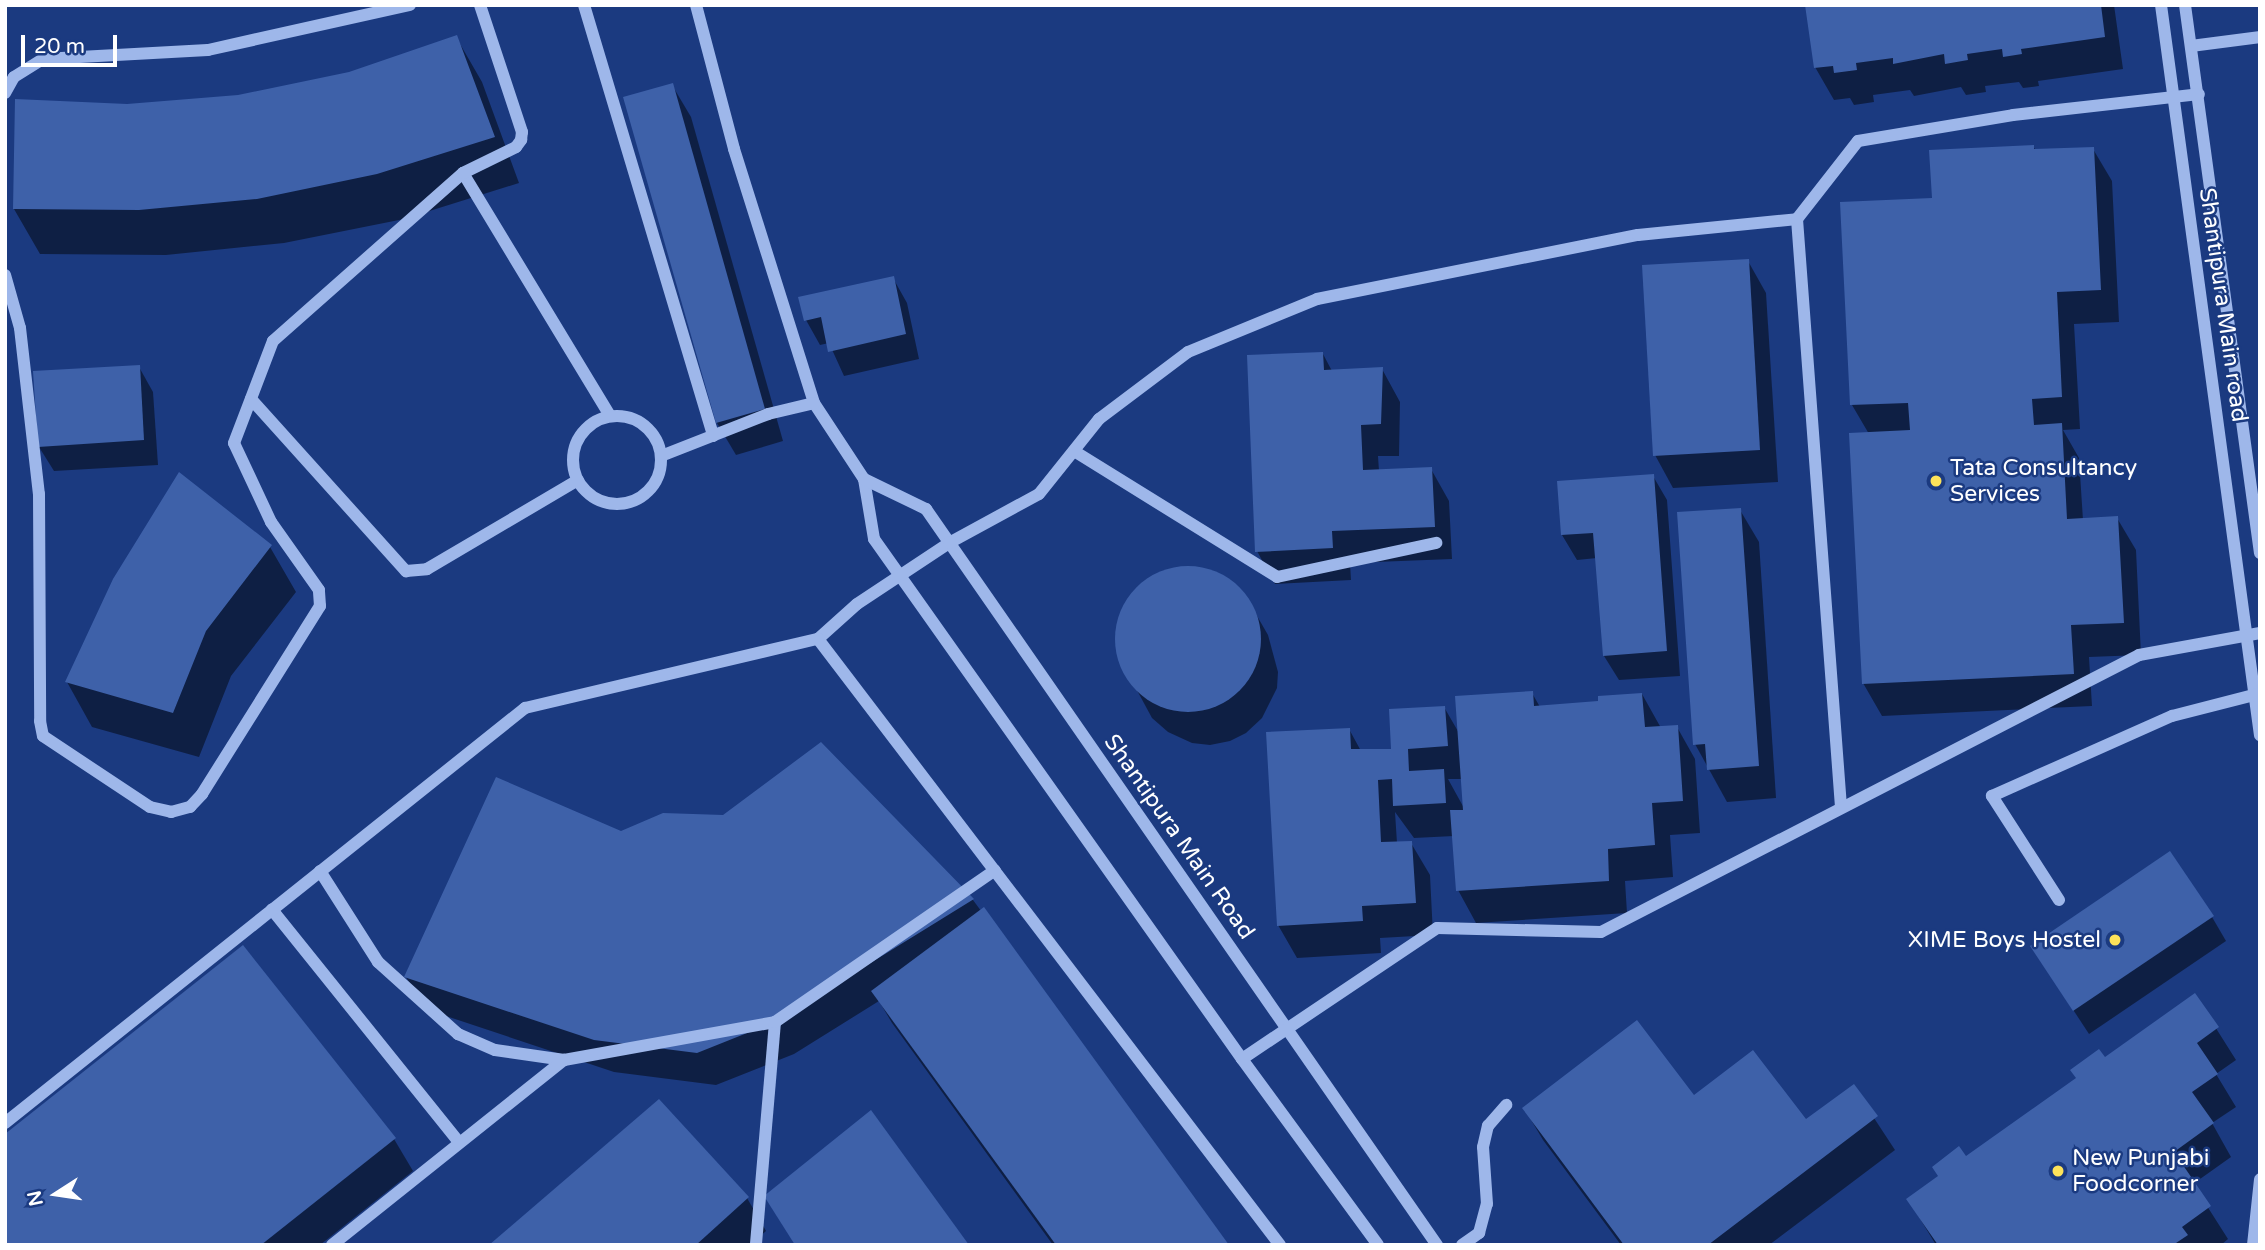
<!DOCTYPE html>
<html>
<head>
<meta charset="utf-8">
<style>
  body { margin:0 }
  #map { position:relative; width:2265px; height:1250px; overflow:hidden; background:#1b3a80; font-family:"Varela Round",sans-serif }
  div>[style] { position:absolute }
  [style*='--x'] { left:calc(var(--x)*1px); top:calc(var(--y)*1px); width:calc(var(--w)*1px); rotate:calc(var(--a)*1deg) }
  .shadow>* { inset:0; background:#0007 }
  .building>* { inset:0; background:#3e61a9 }
  .round { border-radius:50% }
  .minor>* { height:12px; margin:-6px; padding:0 6px; transform-origin:6px; border-radius:6px; background:#9eb7ea }
  .minor>.ring { margin:-6px; padding:0; box-sizing:content-box; background:none; border:12px solid #9eb7ea; border-radius:50% }
  .dots>* { width:19px; height:19px; translate:-50% -50%; box-sizing:border-box; border:4px solid #1b3a80; border-radius:50% }
  span { translate:-50% -50%; white-space:nowrap; text-align:center; line-height:1.15; -webkit-text-stroke:5px #1b3a80; paint-order:stroke }
  .street-label { font-size:23px; color:#fff }
  .poi-label { font-size:23px; color:#fff }
  .left { translate:0 -50%; text-align:left }
  .right { translate:-100% -50%; text-align:right }
  .frame { position:absolute; inset:0; border:7px solid #fff; pointer-events:none }
  .north { position:absolute; left:21px; top:1159px; width:70px; height:70px; -webkit-text-stroke:5px #1b3a80; paint-order:stroke; rotate:258deg; font-size:19px; font-weight:700; line-height:28px; text-align:center; color:#fff }
  .north::after { content:''; display:block; margin:auto; width:24px; height:32px; background:#fff; clip-path:polygon(50% 0,100% 100%,50% 72%,0 100%) }
  .scale { position:absolute; left:21px; top:35px; width:96px; height:32px; box-sizing:border-box; border:4px solid #fff; border-top:0; padding-left:9px; font-size:21px; line-height:24px; white-space:nowrap; color:#fff; -webkit-text-stroke:5px #1b3a80; paint-order:stroke }
</style>
</head>
<body>
<div id="map">
  <div class="shadow">
    <div style="clip-path:polygon(1807px 5px,2114px 5px,2123px 69px,2038px 81px,2039px 86px,2023px 88px,2019px 82px,1985px 86px,1986px 92px,1966px 95px,1961px 87px,1914px 96px,1910px 90px,1873px 95px,1874px 102px,1854px 105px,1850px 98px,1834px 100px,1815px 67px)"></div>
    <div style="clip-path:polygon(456px 37px,482px 82px,519px 183px,404px 219px,284px 243px,166px 255px,40px 254px,14px 209px,127px 106px,238px 96px,350px 73px)"></div>
    <div style="clip-path:polygon(672px 85px,691px 117px,783px 441px,736px 455px,717px 423px)"></div>
    <div style="clip-path:polygon(2033px 146px,2036px 151px,2093px 149px,2112px 181px,2119px 322px,2074px 324px,2080px 429px,2063px 430px,2079px 458px,2083px 520px,2117px 518px,2136px 550px,2141px 655px,2089px 657px,2092px 706px,1882px 716px,1863px 683px,1869px 434px,1852px 405px,1934px 199px)"></div>
    <div style="clip-path:polygon(1748px 261px,1766px 293px,1778px 482px,1673px 488px,1655px 455px)"></div>
    <div style="clip-path:polygon(893px 278px,907px 303px,919px 359px,844px 376px,829px 343px,820px 345px,806px 320px)"></div>
    <div style="clip-path:polygon(1323px 354px,1332px 371px,1382px 369px,1400px 402px,1399px 456px,1378px 456px,1379px 471px,1431px 469px,1449px 501px,1452px 559px,1350px 563px,1351px 580px,1275px 584px,1257px 551px)"></div>
    <div style="clip-path:polygon(139px 367px,153px 392px,158px 465px,54px 471px,39px 447px)"></div>
    <div style="clip-path:polygon(1653px 476px,1667px 500px,1680px 676px,1619px 680px,1604px 656px,1597px 558px,1577px 560px,1562px 535px)"></div>
    <div style="clip-path:polygon(1740px 510px,1759px 542px,1776px 798px,1727px 802px,1695px 744px)"></div>
    <div style="clip-path:polygon(270px 547px,296px 592px,231px 676px,199px 757px,92px 727px,67px 682px)"></div>
    <div style="clip-path:polygon(1197px 569px,1221px 576px,1249px 602px,1268px 635px,1278px 672px,1277px 688px,1262px 718px,1246px 733px,1230px 741px,1210px 745px,1192px 743px,1168px 732px,1152px 718px,1119px 657px,1118px 627px,1127px 604px,1150px 579px,1165px 572px)"></div>
    <div style="clip-path:polygon(evenodd,1532px 693px,1540px 707px,1600px 703px,1642px 694px,1661px 728px,1677px 727px,1695px 759px,1700px 833px,1670px 835px,1673px 877px,1625px 881px,1627px 913px,1476px 923px,1458px 890px,1454px 836px,1414px 838px,1395px 812px,1397px 843px,1411px 843px,1430px 875px,1433px 935px,1380px 938px,1381px 953px,1297px 958px,1278px 925px,1349px 729px,1361px 751px,1393px 751px,1444px 707px,1459px 733px,1532px 693px,1448px 779px,1462px 779px,1464px 808px,1448px 779px)"></div>
    <div style="clip-path:polygon(821px 745px,973px 900px,1227px 1245px,1053px 1245px,892px 1023px,879px 1001px,794px 1054px,716px 1085px,614px 1072px,425px 1009px,406px 977px,621px 833px,723px 817px)"></div>
    <div style="clip-path:polygon(2212px 917px,2226px 941px,2089px 1034px,2032px 947px)"></div>
    <div style="clip-path:polygon(2195px 995px,2236px 1060px,2216px 1074px,2236px 1107px,2212px 1123px,2231px 1157px,2193px 1184px,2228px 1239px,2221px 1245px,1936px 1245px,1908px 1199px)"></div>
    <div style="clip-path:polygon(1853px 1086px,1895px 1150px,1769px 1245px,1621px 1245px,1543px 1140px,1524px 1108px,1693px 1097px,1805px 1122px)"></div>
    <div style="clip-path:polygon(394px 1139px,413px 1171px,320px 1245px,5px 1245px)"></div>
    <div style="clip-path:polygon(747px 1198px,766px 1231px,750px 1245px,492px 1245px)"></div>
  </div>
  <div class="building">
    <div style="clip-path:polygon(1805px 5px,2101px 5px,2105px 37px,2021px 49px,2022px 54px,2003px 57px,2002px 49px,1967px 54px,1968px 60px,1945px 64px,1944px 54px,1893px 64px,1893px 58px,1856px 63px,1857px 70px,1834px 73px,1833px 66px,1814px 68px)"></div>
    <div style="clip-path:polygon(457px 35px,495px 137px,377px 174px,257px 199px,139px 210px,13px 209px,15px 99px,127px 104px,238px 95px,349px 72px)"></div>
    <div style="clip-path:polygon(673px 83px,765px 409px,716px 423px,623px 97px)"></div>
    <div style="clip-path:polygon(2034px 145px,2034px 149px,2094px 147px,2101px 290px,2057px 292px,2062px 397px,2032px 399px,2034px 425px,2062px 423px,2067px 519px,2118px 516px,2124px 623px,2071px 625px,2074px 674px,1862px 684px,1849px 433px,1910px 430px,1908px 403px,1850px 405px,1840px 202px,1932px 198px,1929px 150px)"></div>
    <div style="clip-path:polygon(1749px 259px,1760px 450px,1653px 456px,1642px 265px)"></div>
    <div style="clip-path:polygon(894px 276px,906px 334px,828px 352px,821px 317px,804px 321px,798px 297px)"></div>
    <div style="clip-path:polygon(1323px 352px,1324px 370px,1383px 367px,1381px 424px,1361px 425px,1363px 470px,1432px 467px,1435px 527px,1332px 531px,1333px 548px,1255px 552px,1247px 355px)"></div>
    <div style="clip-path:polygon(140px 365px,144px 440px,38px 447px,33px 371px)"></div>
    <div style="clip-path:polygon(179px 472px,272px 545px,206px 631px,173px 713px,65px 682px,113px 579px)"></div>
    <div style="clip-path:polygon(1654px 474px,1667px 651px,1603px 656px,1593px 533px,1561px 535px,1557px 481px)"></div>
    <div style="clip-path:polygon(1741px 508px,1759px 766px,1707px 770px,1705px 744px,1693px 745px,1677px 512px)"></div>
    <div class="round" style="left:1115px;top:566px;width:146px;height:146px"></div>
    <div style="clip-path:polygon(1533px 691px,1534px 706px,1598px 701px,1598px 696px,1642px 693px,1645px 727px,1678px 725px,1683px 801px,1652px 803px,1655px 845px,1608px 849px,1609px 881px,1456px 891px,1450px 810px,1463px 810px,1455px 696px)"></div>
    <div style="clip-path:polygon(1445px 706px,1448px 746px,1408px 749px,1409px 771px,1444px 769px,1446px 803px,1393px 806px,1392px 779px,1378px 780px,1381px 842px,1412px 841px,1416px 903px,1362px 906px,1363px 921px,1277px 926px,1266px 732px,1350px 728px,1351px 749px,1391px 749px,1389px 709px)"></div>
    <div style="clip-path:polygon(821px 742px,974px 899px,775px 1022px,697px 1053px,594px 1040px,404px 977px,496px 777px,621px 831px,663px 813px,723px 815px)"></div>
    <div style="clip-path:polygon(2170px 851px,2214px 916px,2073px 1011px,2030px 946px)"></div>
    <div style="clip-path:polygon(984px 907px,1229px 1245px,1056px 1245px,871px 991px)"></div>
    <div style="clip-path:polygon(243px 945px,396px 1138px,261px 1245px,5px 1245px,5px 1134px)"></div>
    <div style="clip-path:polygon(2195px 993px,2219px 1027px,2197px 1043px,2218px 1074px,2192px 1092px,2214px 1123px,2174px 1152px,2211px 1206px,2182px 1227px,2188px 1235px,2173px 1245px,1938px 1245px,1906px 1199px,1938px 1176px,1932px 1167px,1959px 1146px,1966px 1156px,2076px 1078px,2070px 1070px,2099px 1049px,2105px 1057px)"></div>
    <div style="clip-path:polygon(1637px 1020px,1694px 1095px,1753px 1050px,1806px 1119px,1854px 1084px,1878px 1116px,1708px 1245px,1624px 1245px,1522px 1108px)"></div>
    <div style="clip-path:polygon(659px 1099px,749px 1197px,696px 1245px,489px 1245px)"></div>
    <div style="clip-path:polygon(871px 1110px,969px 1245px,795px 1245px,764px 1196px)"></div>
  </div>
  <div class="minor">
    <div style="--x:584;--y:5;--w:450;--a:73.3"></div>
    <div style="--x:696;--y:5;--w:149;--a:75.2"></div>
    <div style="--x:734;--y:149;--w:266;--a:72.5"></div>
    <div style="--x:814;--y:403;--w:91;--a:56.7"></div>
    <div style="--x:864;--y:479;--w:61;--a:80.5"></div>
    <div style="--x:874;--y:539;--w:637;--a:54.71"></div>
    <div style="--x:1242;--y:1059;--w:230;--a:53.8"></div>
    <div style="--x:2161;--y:5;--w:737;--a:82.28"></div>
    <div style="--x:2185;--y:5;--w:553;--a:82.21"></div>
    <div style="--x:2191;--y:46;--w:70;--a:-7.4"></div>
    <div style="--x:5;--y:93;--w:18;--a:-61"></div>
    <div style="--x:14;--y:77;--w:34;--a:-32"></div>
    <div style="--x:43;--y:59;--w:165;--a:-3.1"></div>
    <div style="--x:208;--y:50;--w:207;--a:-12.6"></div>
    <div style="--x:463;--y:173;--w:284;--a:58.8"></div>
    <div style="--x:5;--y:275;--w:55;--a:74.2"></div>
    <div style="--x:20;--y:328;--w:167;--a:83.5"></div>
    <div style="--x:39;--y:494;--w:227;--a:89.7"></div>
    <div style="--x:40;--y:721;--w:15;--a:79"></div>
    <div style="--x:43;--y:736;--w:128;--a:33.6"></div>
    <div style="--x:150;--y:807;--w:22;--a:13"></div>
    <div style="--x:171;--y:812;--w:20;--a:-15"></div>
    <div style="--x:190;--y:807;--w:18;--a:-47"></div>
    <div style="--x:202;--y:794;--w:222;--a:-57.9"></div>
    <div style="--x:320;--y:606;--w:16;--a:-94"></div>
    <div style="--x:319;--y:590;--w:83;--a:-125.2"></div>
    <div style="--x:271;--y:522;--w:87;--a:-115.1"></div>
    <div style="--x:234;--y:443;--w:109;--a:-69.1"></div>
    <div style="--x:273;--y:341;--w:254;--a:-41.5"></div>
    <div style="--x:463;--y:173;--w:59;--a:-26.1"></div>
    <div style="--x:516;--y:147;--w:9;--a:-54"></div>
    <div style="--x:521;--y:140;--w:8;--a:-83"></div>
    <div style="--x:522;--y:132;--w:134;--a:-108.3"></div>
    <div style="--x:251;--y:399;--w:232;--a:48"></div>
    <div style="--x:406;--y:571;--w:21;--a:-5"></div>
    <div style="--x:427;--y:569;--w:175;--a:-30.5"></div>
    <div class="ring" style="left:573px;top:416px;width:76px;height:76px"></div>
    <div style="--x:1074;--y:451;--w:239;--a:31.8"></div>
    <div style="--x:1277;--y:577;--w:163;--a:-12.1"></div>
    <div style="--x:661;--y:456;--w:115;--a:-21.4"></div>
    <div style="--x:768;--y:414;--w:47;--a:-13.4"></div>
    <div style="--x:864;--y:479;--w:69;--a:25.8"></div>
    <div style="--x:926;--y:509;--w:896;--a:55.23"></div>
    <div style="--x:818;--y:639;--w:52;--a:-41.9"></div>
    <div style="--x:857;--y:604;--w:110;--a:-33.5"></div>
    <div style="--x:949;--y:543;--w:102;--a:-28.6"></div>
    <div style="--x:1039;--y:494;--w:96;--a:-51.3"></div>
    <div style="--x:1099;--y:419;--w:111;--a:-37"></div>
    <div style="--x:1188;--y:352;--w:139;--a:-22.3"></div>
    <div style="--x:1317;--y:299;--w:327;--a:-11.3"></div>
    <div style="--x:1638;--y:235;--w:160;--a:-5.7"></div>
    <div style="--x:1841;--y:807;--w:590;--a:-94.28"></div>
    <div style="--x:1797;--y:219;--w:99;--a:-52"></div>
    <div style="--x:1858;--y:141;--w:157;--a:-9.5"></div>
    <div style="--x:2013;--y:115;--w:187;--a:-6.4"></div>
    <div style="--x:320;--y:871;--w:108;--a:57.5"></div>
    <div style="--x:378;--y:962;--w:108;--a:42"></div>
    <div style="--x:458;--y:1034;--w:40;--a:23.4"></div>
    <div style="--x:495;--y:1050;--w:70;--a:8.2"></div>
    <div style="--x:564;--y:1060;--w:214;--a:-10.2"></div>
    <div style="--x:775;--y:1022;--w:224;--a:94.9"></div>
    <div style="--x:2059;--y:900;--w:124;--a:-122.8"></div>
    <div style="--x:1992;--y:796;--w:197;--a:-24"></div>
    <div style="--x:2172;--y:716;--w:85;--a:-14.4"></div>
    <div style="--x:775;--y:1022;--w:267;--a:-34.6"></div>
    <div style="--x:1242;--y:1059;--w:235;--a:-33.9"></div>
    <div style="--x:1437;--y:928;--w:164;--a:1.4"></div>
    <div style="--x:1601;--y:932;--w:605;--a:-27.24"></div>
    <div style="--x:2139;--y:655;--w:123;--a:-10.3"></div>
    <div style="--x:5;--y:1123;--w:342;--a:-38.6"></div>
    <div style="--x:458;--y:1141;--w:297;--a:-128.8"></div>
    <div style="--x:272;--y:910;--w:324;--a:-38.6"></div>
    <div style="--x:525;--y:708;--w:301;--a:-13.3"></div>
    <div style="--x:818;--y:639;--w:762;--a:52.68"></div>
    <div style="--x:332;--y:1245;--w:297;--a:-38.6"></div>
    <div style="--x:1462;--y:1245;--w:21;--a:-35"></div>
    <div style="--x:1479;--y:1233;--w:30;--a:-75"></div>
    <div style="--x:1487;--y:1204;--w:57;--a:-94"></div>
    <div style="--x:1483;--y:1147;--w:22;--a:-77"></div>
    <div style="--x:1488;--y:1126;--w:28;--a:-49"></div>
    <div style="--x:2253;--y:1245;--w:66;--a:-83.9"></div>
  </div>
  <div class="dots">
    <div style="left:1936px;top:481px;background:#fce25a"></div>
    <div style="left:2115px;top:940px;background:#fce25a"></div>
    <div style="left:2058px;top:1171px;background:#fce25a"></div>
  </div>
  <div class="street-label">
    <span style="left:2223px;top:305px;rotate:82deg">Shantipura Main road</span>
    <span style="left:1179px;top:837px;rotate:55deg">Shantipura Main Road</span>
  </div>
  <div class="poi-label">
    <span class="left" style="left:1950px;top:481px">Tata Consultancy<br>Services</span>
    <span class="right" style="left:2101px;top:940px">XIME Boys Hostel</span>
    <span class="left" style="left:2072px;top:1171px">New Punjabi<br>Foodcorner</span>
  </div>
  <div class="frame"></div>
  <div class="north">N</div>
  <div class="scale">20 m</div>
</div>
</body>
</html>
